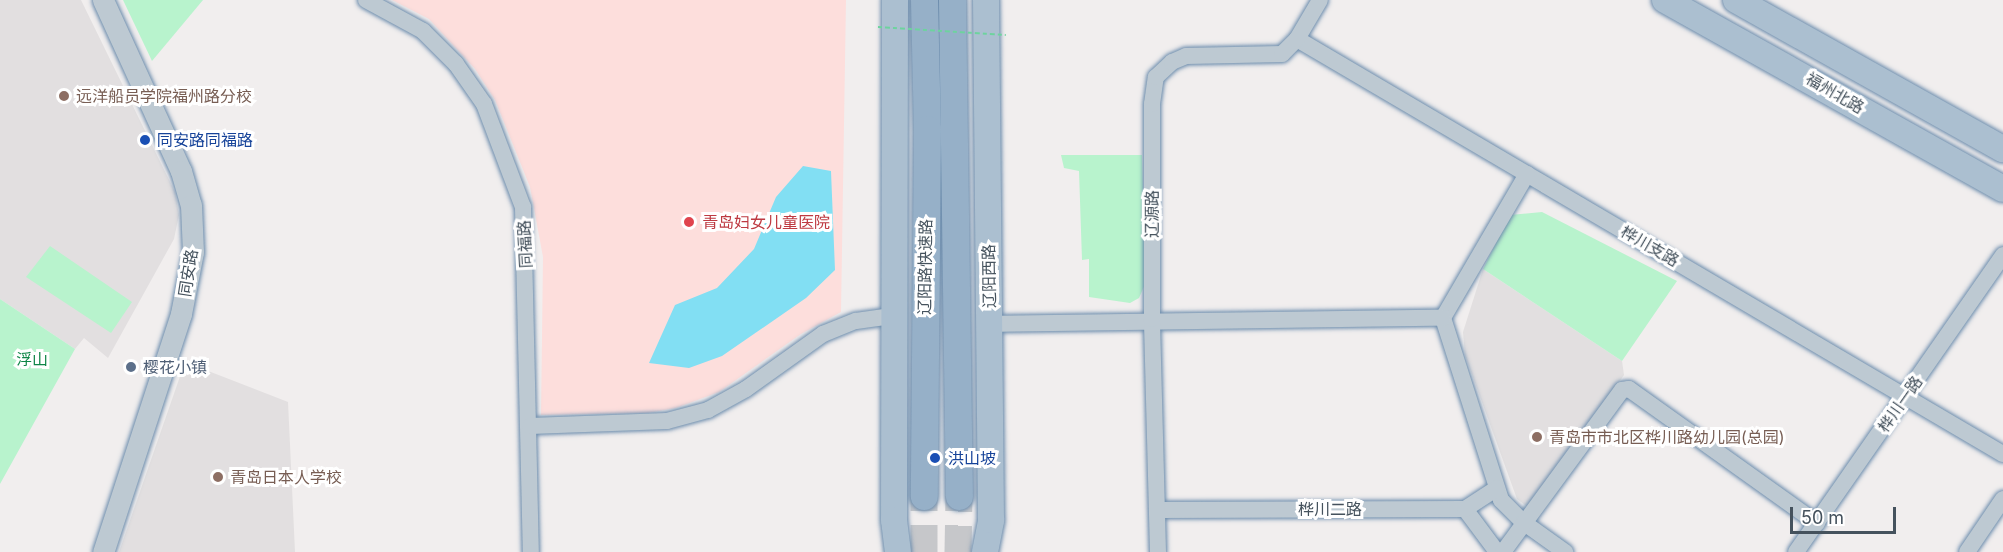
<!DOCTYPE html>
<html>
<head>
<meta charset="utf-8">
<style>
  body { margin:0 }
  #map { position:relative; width:2003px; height:552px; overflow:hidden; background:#f1eeee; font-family:Inter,"Noto Sans SC",sans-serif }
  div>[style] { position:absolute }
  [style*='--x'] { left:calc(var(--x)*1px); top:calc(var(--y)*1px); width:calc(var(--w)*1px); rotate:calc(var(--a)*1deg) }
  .education>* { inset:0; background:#e2dfe0 }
  .medical>* { inset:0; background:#fddedc }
  .green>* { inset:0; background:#b8f3cd }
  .water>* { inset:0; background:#82dff3 }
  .trunk-tunnel>* { height:27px; margin-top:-13.5px; transform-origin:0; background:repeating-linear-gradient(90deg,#c6c7ca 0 27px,transparent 0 41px) }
  .roads { filter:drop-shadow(0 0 2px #6d8dad) drop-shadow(0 0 2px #6d8dad) }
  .minor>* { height:16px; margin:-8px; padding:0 8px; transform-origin:8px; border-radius:8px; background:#bdc9d2 }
  .tertiary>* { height:21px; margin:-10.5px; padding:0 10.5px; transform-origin:10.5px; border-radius:10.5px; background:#bdc9d2 }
  .primary>* { height:26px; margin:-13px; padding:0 13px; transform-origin:13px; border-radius:13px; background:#abbfd0 }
  .trunk>* { height:27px; margin:-13.5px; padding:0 13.5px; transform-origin:13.5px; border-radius:13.5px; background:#96b0c8 }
  .path-bridge>* { height:2px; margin-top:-1px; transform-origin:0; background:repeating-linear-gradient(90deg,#6dd39e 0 4.5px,transparent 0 7.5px) }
  .dots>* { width:16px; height:16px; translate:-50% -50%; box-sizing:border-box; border:3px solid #fff; border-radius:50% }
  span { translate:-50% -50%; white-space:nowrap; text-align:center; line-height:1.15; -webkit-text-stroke:6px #fff; paint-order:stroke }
  .street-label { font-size:16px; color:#45525d }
  .education-label { font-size:16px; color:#785e54 }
  .left { translate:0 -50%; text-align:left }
  .transit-label { font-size:16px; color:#164399 }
  .health-label { font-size:16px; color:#be3a42 }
  .park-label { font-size:16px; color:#0f8547 }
  .service-label { font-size:16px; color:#4e5e75 }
  .scale { position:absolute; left:1790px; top:507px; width:106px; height:27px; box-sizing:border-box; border:3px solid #45525d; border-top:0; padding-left:8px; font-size:18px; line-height:21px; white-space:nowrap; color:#45525d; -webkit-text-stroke:4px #fff; paint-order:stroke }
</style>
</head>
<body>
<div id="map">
  <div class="education">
    <div style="clip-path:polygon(0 0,81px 0,175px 192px,179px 215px,174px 239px,108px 358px,84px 338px,75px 349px,0 299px)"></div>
    <div style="clip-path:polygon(1483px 269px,1622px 361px,1624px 375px,1529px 508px,1517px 499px,1465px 355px,1463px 332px)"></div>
    <div style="clip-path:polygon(185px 362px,288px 402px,295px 552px,119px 552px)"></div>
  </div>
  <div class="medical">
    <div style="clip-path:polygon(392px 0,846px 0,841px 312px,801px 334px,719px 392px,676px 408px,648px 413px,541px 415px,543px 257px,530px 187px,495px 100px,475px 69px,429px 19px)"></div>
  </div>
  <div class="green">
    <div style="clip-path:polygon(123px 0,203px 0,152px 61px)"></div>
    <div style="clip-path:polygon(1061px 155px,1142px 155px,1146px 282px,1139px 298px,1130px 303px,1089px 297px,1089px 259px,1082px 260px,1079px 171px,1064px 168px)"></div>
    <div style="clip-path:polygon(1542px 212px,1677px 281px,1622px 361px,1483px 269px,1510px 215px)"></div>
    <div style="clip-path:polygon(50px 246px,132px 302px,111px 333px,26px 277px)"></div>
    <div style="clip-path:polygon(0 299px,75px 349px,0 484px)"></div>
  </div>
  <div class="water">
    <div style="clip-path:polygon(803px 166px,831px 171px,835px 270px,806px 298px,722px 356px,689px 368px,649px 363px,675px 305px,717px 288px,754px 249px,776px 197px)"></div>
  </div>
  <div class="trunk-tunnel">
    <div style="--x:924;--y:552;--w:56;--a:-90"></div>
    <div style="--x:958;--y:552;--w:56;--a:-89"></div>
  </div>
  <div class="roads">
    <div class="minor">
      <div style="--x:366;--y:0;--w:65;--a:28.5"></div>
      <div style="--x:423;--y:31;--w:47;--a:45"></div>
      <div style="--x:456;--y:64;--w:49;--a:55"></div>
      <div style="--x:484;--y:104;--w:110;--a:69.3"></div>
      <div style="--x:523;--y:207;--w:345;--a:88.7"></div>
      <div style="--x:1297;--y:39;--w:819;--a:30.45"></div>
      <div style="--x:1527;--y:174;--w:167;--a:120.3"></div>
      <div style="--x:1443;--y:318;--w:191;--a:72.3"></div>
      <div style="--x:1501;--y:500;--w:31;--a:45"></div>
      <div style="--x:1523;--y:522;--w:52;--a:35.5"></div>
      <div style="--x:989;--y:324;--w:454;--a:-0.8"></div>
      <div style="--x:530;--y:426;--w:137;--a:-2.1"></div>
      <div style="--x:667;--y:421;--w:42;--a:-15"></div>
      <div style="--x:708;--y:410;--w:43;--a:-28.9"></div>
      <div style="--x:746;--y:389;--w:95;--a:-35.5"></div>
      <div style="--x:823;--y:334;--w:35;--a:-22"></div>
      <div style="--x:856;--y:321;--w:29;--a:-8"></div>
      <div style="--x:885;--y:317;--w:10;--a:17"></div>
      <div style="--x:1465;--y:509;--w:54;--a:53.3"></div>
      <div style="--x:1157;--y:510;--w:308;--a:-0.2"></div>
      <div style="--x:1465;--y:509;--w:38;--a:-33"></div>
      <div style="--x:1158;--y:552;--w:233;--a:-91.5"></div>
      <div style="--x:1152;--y:319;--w:215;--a:-90"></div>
      <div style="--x:1152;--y:104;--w:27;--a:-82"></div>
      <div style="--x:1156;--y:77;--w:22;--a:-43"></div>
      <div style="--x:1172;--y:62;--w:15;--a:-23"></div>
      <div style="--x:1186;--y:56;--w:96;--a:-1.2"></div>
      <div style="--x:1282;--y:54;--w:21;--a:-45"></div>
      <div style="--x:1297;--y:39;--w:45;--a:-59.5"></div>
      <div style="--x:1503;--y:552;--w:201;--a:-53.7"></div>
      <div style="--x:1622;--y:390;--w:7;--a:-8"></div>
      <div style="--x:1629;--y:389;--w:231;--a:35.5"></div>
      <div style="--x:1796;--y:552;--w:362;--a:-55.1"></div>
      <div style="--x:1967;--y:552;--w:64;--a:-55.8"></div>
    </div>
    <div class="tertiary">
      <div style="--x:103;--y:0;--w:188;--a:65.5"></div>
      <div style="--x:181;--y:171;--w:35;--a:74"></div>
      <div style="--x:191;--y:205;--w:47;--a:87.6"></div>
      <div style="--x:193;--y:252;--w:63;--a:101"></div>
      <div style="--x:181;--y:314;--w:250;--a:108.1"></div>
    </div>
    <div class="primary">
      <div style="--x:895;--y:0;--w:520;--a:90.11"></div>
      <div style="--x:894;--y:520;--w:32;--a:83"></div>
      <div style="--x:1665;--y:0;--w:387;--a:29.2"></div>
      <div style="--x:1736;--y:0;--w:306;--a:29.2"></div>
      <div style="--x:985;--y:552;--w:33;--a:-79"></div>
      <div style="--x:991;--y:520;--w:520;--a:-90.55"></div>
    </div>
    <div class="trunk">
      <div style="--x:924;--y:0;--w:129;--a:88.7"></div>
      <div style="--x:927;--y:129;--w:367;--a:90.5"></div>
      <div style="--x:952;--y:0;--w:496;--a:89.2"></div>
    </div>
  </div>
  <div class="path-bridge">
    <div style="--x:878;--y:27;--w:128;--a:3.6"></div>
  </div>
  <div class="dots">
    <div style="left:64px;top:96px;background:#8d6e63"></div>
    <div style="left:145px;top:140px;background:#1a4fb4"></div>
    <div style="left:689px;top:222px;background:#e0444e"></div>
    <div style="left:131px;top:367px;background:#5c6f8a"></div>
    <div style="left:1537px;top:437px;background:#8d6e63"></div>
    <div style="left:935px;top:458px;background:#1a4fb4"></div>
    <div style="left:218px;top:477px;background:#8d6e63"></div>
  </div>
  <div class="street-label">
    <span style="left:1835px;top:93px;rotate:30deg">福州北路</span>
    <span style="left:1152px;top:214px;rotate:-90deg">辽源路</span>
    <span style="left:525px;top:244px;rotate:-93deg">同福路</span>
    <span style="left:1650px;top:246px;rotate:30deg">桦川支路</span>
    <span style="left:925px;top:267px;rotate:-89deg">辽阳路快速路</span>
    <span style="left:188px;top:273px;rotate:-81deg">同安路</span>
    <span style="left:989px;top:276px;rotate:-91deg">辽阳西路</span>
    <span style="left:1900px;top:404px;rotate:-55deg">桦川一路</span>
    <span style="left:1330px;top:509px">桦川二路</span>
  </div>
  <div class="education-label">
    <span class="left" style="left:76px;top:96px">远洋船员学院福州路分校</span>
    <span class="left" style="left:1549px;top:437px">青岛市市北区桦川路幼儿园(总园)</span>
    <span class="left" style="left:230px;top:477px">青岛日本人学校</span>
  </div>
  <div class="transit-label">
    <span class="left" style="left:157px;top:140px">同安路同福路</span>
    <span class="left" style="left:948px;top:458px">洪山坡</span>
  </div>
  <div class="health-label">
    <span class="left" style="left:702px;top:222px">青岛妇女儿童医院</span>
  </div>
  <div class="park-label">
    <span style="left:32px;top:359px">浮山</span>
  </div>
  <div class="service-label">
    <span class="left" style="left:143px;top:367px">樱花小镇</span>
  </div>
  <div class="scale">50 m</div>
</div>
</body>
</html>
